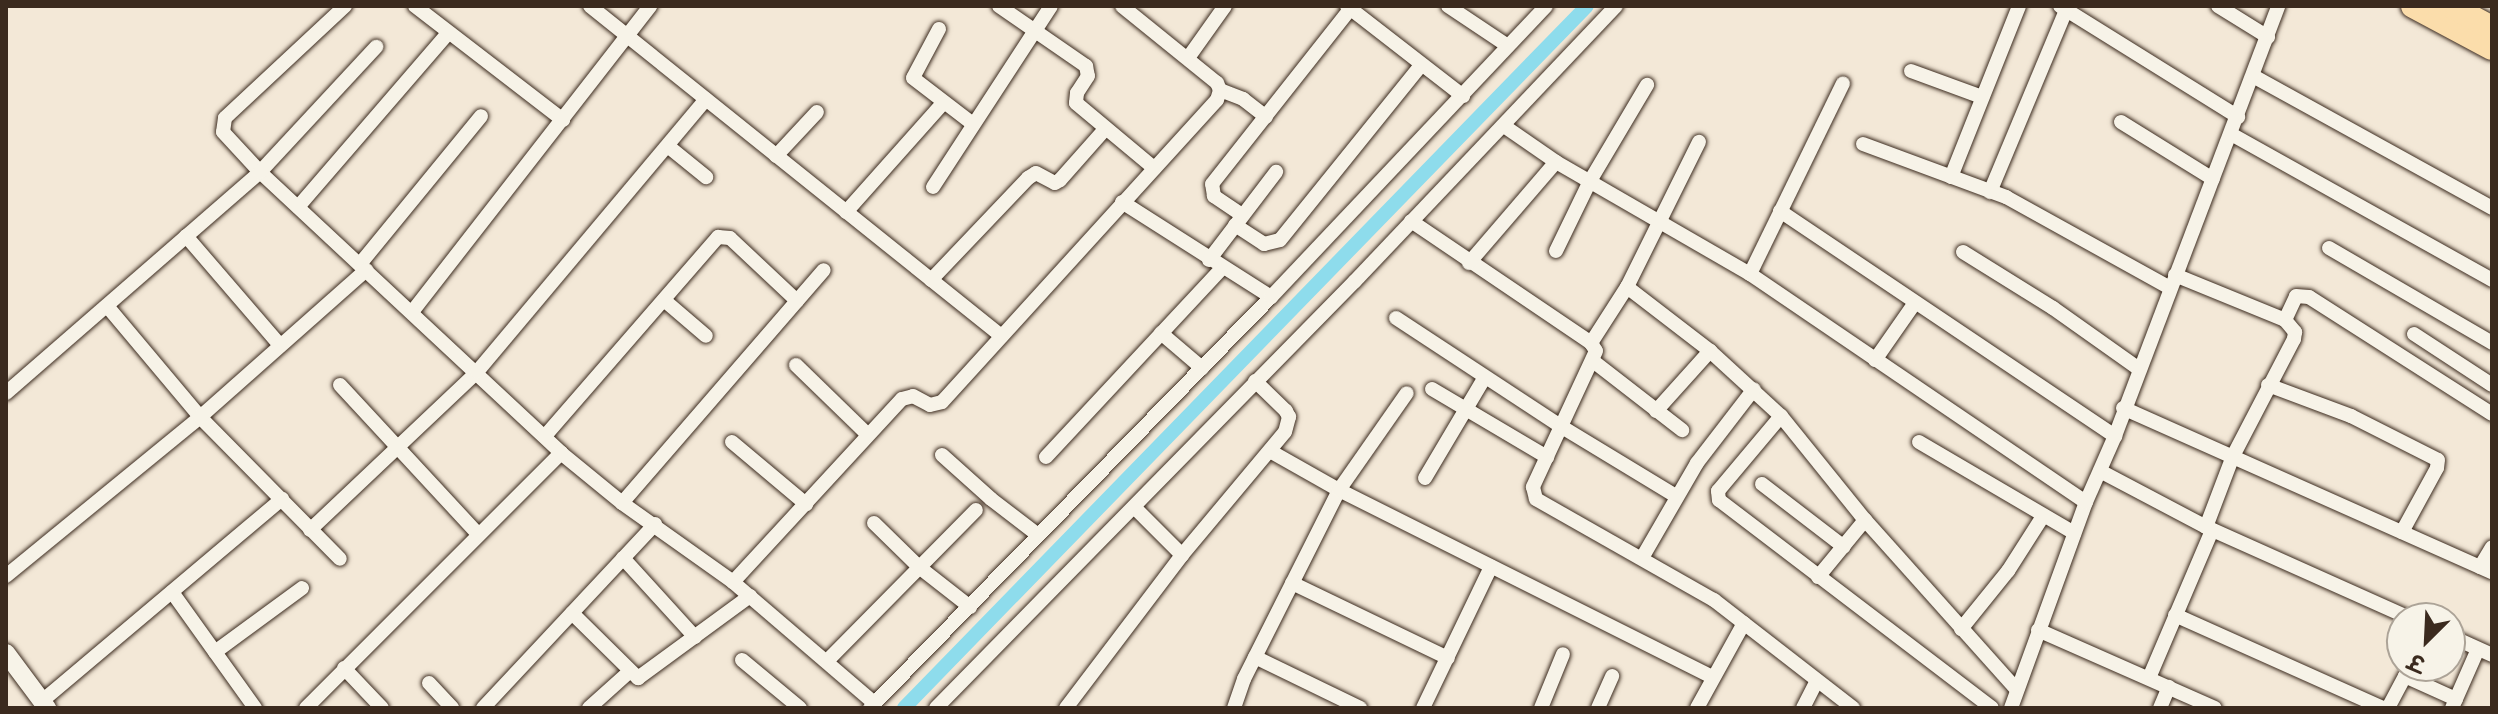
<!DOCTYPE html>
<html>
<head>
<meta charset="utf-8">
<style>
  body { margin:0 }
  #map { position:relative; width:2498px; height:714px; overflow:hidden; background:#f3e8d7; font-family:Itim,"Playpen Sans Deva",sans-serif }
  div>[style] { position:absolute }
  [style*='--x'] { left:calc(var(--x)*1px); top:calc(var(--y)*1px); width:calc(var(--w)*1px); rotate:calc(var(--a)*1deg) }
  .canal>* { height:14px; margin:-7px; padding:0 7px; transform-origin:7px; border-radius:7px; background:#8edcec }
  .roads { filter:drop-shadow(0 0 2px #3b2a1e) drop-shadow(0 0 2px #3b2a1e) }
  .minor>* { height:14px; margin:-7px; padding:0 7px; transform-origin:7px; border-radius:7px; background:#f7f3e8 }
  .tertiary>* { height:18px; margin:-9px; padding:0 9px; transform-origin:9px; border-radius:9px; background:#f7f3e8 }
  .trunk>* { height:24px; margin:-12px; padding:0 12px; transform-origin:12px; border-radius:12px; background:#fbddab }
  span { translate:-50% -50%; white-space:nowrap; text-align:center; line-height:1.15; -webkit-text-stroke:8px #f7f3e8; paint-order:stroke }
  .frame { position:absolute; inset:0; border:8px solid #3b2a1e; pointer-events:none }
  .north { position:absolute; left:2386px; top:602px; width:80px; height:80px; box-sizing:border-box; background:#f7f3e8; border:2px solid #aca397; border-radius:50%; rotate:204deg; font-size:22px; font-weight:700; line-height:32px; text-align:center; color:#3b2a1e }
  .north::after { content:''; display:block; margin:auto; width:28px; height:36px; background:#3b2a1e; clip-path:polygon(50% 0,100% 100%,50% 72%,0 100%) }
</style>
</head>
<body>
<div id="map">
  <div class="canal">
    <div style="--x:904;--y:708;--w:979;--a:-45.79"></div>
  </div>
  <div class="roads">
    <div class="minor">
      <div style="--x:345;--y:6;--w:164;--a:137"></div>
      <div style="--x:225;--y:118;--w:14;--a:98"></div>
      <div style="--x:223;--y:132;--w:54;--a:47.2"></div>
      <div style="--x:260;--y:172;--w:412;--a:43"></div>
      <div style="--x:561;--y:453;--w:79;--a:39.3"></div>
      <div style="--x:622;--y:503;--w:136;--a:35.4"></div>
      <div style="--x:733;--y:582;--w:186;--a:40.6"></div>
      <div style="--x:415;--y:6;--w:187;--a:37.6"></div>
      <div style="--x:590;--y:6;--w:526;--a:38.74"></div>
      <div style="--x:999;--y:6;--w:106;--a:34.6"></div>
      <div style="--x:1086;--y:66;--w:10;--a:79"></div>
      <div style="--x:1088;--y:76;--w:20;--a:123"></div>
      <div style="--x:1077;--y:93;--w:10;--a:96"></div>
      <div style="--x:1076;--y:103;--w:102;--a:39.8"></div>
      <div style="--x:1347;--y:6;--w:147;--a:37.8"></div>
      <div style="--x:1448;--y:6;--w:72;--a:33.7"></div>
      <div style="--x:2060;--y:6;--w:210;--a:31.9"></div>
      <div style="--x:2218;--y:6;--w:59;--a:31.8"></div>
      <div style="--x:939;--y:29;--w:55;--a:118"></div>
      <div style="--x:913;--y:78;--w:76;--a:37.5"></div>
      <div style="--x:1188;--y:58;--w:64;--a:-54.6"></div>
      <div style="--x:1911;--y:71;--w:76;--a:20.1"></div>
      <div style="--x:2253;--y:76;--w:273;--a:28.9"></div>
      <div style="--x:1220;--y:90;--w:25;--a:21"></div>
      <div style="--x:1243;--y:99;--w:29;--a:38"></div>
      <div style="--x:2121;--y:122;--w:108;--a:31.8"></div>
      <div style="--x:1504;--y:126;--w:63;--a:34.7"></div>
      <div style="--x:1556;--y:162;--w:224;--a:30"></div>
      <div style="--x:1750;--y:274;--w:406;--a:34.2"></div>
      <div style="--x:2231;--y:134;--w:299;--a:29.2"></div>
      <div style="--x:1863;--y:144;--w:153;--a:20.3"></div>
      <div style="--x:2006;--y:197;--w:188;--a:29"></div>
      <div style="--x:669;--y:147;--w:48;--a:39"></div>
      <div style="--x:776;--y:156;--w:60;--a:-47"></div>
      <div style="--x:1951;--y:177;--w:184;--a:-68.3"></div>
      <div style="--x:933;--y:187;--w:216;--a:-56.9"></div>
      <div style="--x:1990;--y:192;--w:197;--a:-67.3"></div>
      <div style="--x:1122;--y:202;--w:177;--a:32.5"></div>
      <div style="--x:298;--y:207;--w:230;--a:-49.2"></div>
      <div style="--x:1780;--y:211;--w:404;--a:33.9"></div>
      <div style="--x:846;--y:212;--w:146;--a:-48.3"></div>
      <div style="--x:1242;--y:215;--w:34;--a:-146"></div>
      <div style="--x:1214;--y:196;--w:12;--a:-99"></div>
      <div style="--x:1212;--y:184;--w:223;--a:-51.7"></div>
      <div style="--x:1411;--y:221;--w:217;--a:34.1"></div>
      <div style="--x:1591;--y:343;--w:9;--a:58"></div>
      <div style="--x:1596;--y:351;--w:150;--a:114.9"></div>
      <div style="--x:1533;--y:487;--w:12;--a:76"></div>
      <div style="--x:1536;--y:499;--w:205;--a:29.6"></div>
      <div style="--x:1714;--y:600;--w:176;--a:37.8"></div>
      <div style="--x:1235;--y:225;--w:35;--a:33"></div>
      <div style="--x:1264;--y:244;--w:16;--a:-14"></div>
      <div style="--x:1280;--y:240;--w:225;--a:-51.1"></div>
      <div style="--x:186;--y:236;--w:143;--a:49.3"></div>
      <div style="--x:2329;--y:248;--w:189;--a:30.2"></div>
      <div style="--x:1556;--y:251;--w:78;--a:-64.1"></div>
      <div style="--x:1590;--y:181;--w:112;--a:-59.3"></div>
      <div style="--x:1963;--y:252;--w:106;--a:31.9"></div>
      <div style="--x:2053;--y:308;--w:105;--a:35.3"></div>
      <div style="--x:1209;--y:260;--w:111;--a:-52.7"></div>
      <div style="--x:1469;--y:263;--w:133;--a:-49.3"></div>
      <div style="--x:360;--y:264;--w:191;--a:-50.7"></div>
      <div style="--x:1750;--y:274;--w:212;--a:-64"></div>
      <div style="--x:2175;--y:275;--w:119;--a:22.2"></div>
      <div style="--x:2285;--y:320;--w:16;--a:50"></div>
      <div style="--x:2295;--y:332;--w:7;--a:98"></div>
      <div style="--x:2294;--y:339;--w:132;--a:117.5"></div>
      <div style="--x:2233;--y:456;--w:76;--a:110.8"></div>
      <div style="--x:931;--y:280;--w:141;--a:-46.4"></div>
      <div style="--x:1028;--y:178;--w:9;--a:-32"></div>
      <div style="--x:1036;--y:173;--w:21;--a:28"></div>
      <div style="--x:1055;--y:183;--w:6;--a:-31"></div>
      <div style="--x:1060;--y:180;--w:69;--a:-48.5"></div>
      <div style="--x:1627;--y:287;--w:105;--a:37.6"></div>
      <div style="--x:1710;--y:351;--w:96;--a:42.5"></div>
      <div style="--x:1781;--y:416;--w:134;--a:51.1"></div>
      <div style="--x:1865;--y:520;--w:227;--a:48.2"></div>
      <div style="--x:664;--y:300;--w:55;--a:40.6"></div>
      <div style="--x:107;--y:306;--w:145;--a:50"></div>
      <div style="--x:200;--y:417;--w:199;--a:45.4"></div>
      <div style="--x:412;--y:312;--w:388;--a:-52.1"></div>
      <div style="--x:1396;--y:318;--w:199;--a:33.3"></div>
      <div style="--x:1562;--y:427;--w:133;--a:31.2"></div>
      <div style="--x:2285;--y:320;--w:26;--a:-65"></div>
      <div style="--x:2296;--y:296;--w:13;--a:4"></div>
      <div style="--x:2309;--y:297;--w:217;--a:32.6"></div>
      <div style="--x:1161;--y:333;--w:54;--a:40.5"></div>
      <div style="--x:2414;--y:334;--w:93;--a:33.2"></div>
      <div style="--x:1591;--y:343;--w:67;--a:-57.3"></div>
      <div style="--x:1627;--y:287;--w:162;--a:-63.6"></div>
      <div style="--x:1875;--y:360;--w:68;--a:-55.1"></div>
      <div style="--x:1593;--y:361;--w:113;--a:37.8"></div>
      <div style="--x:796;--y:365;--w:100;--a:44.2"></div>
      <div style="--x:340;--y:385;--w:203;--a:47.2"></div>
      <div style="--x:2268;--y:385;--w:89;--a:20.5"></div>
      <div style="--x:2351;--y:416;--w:97;--a:26.8"></div>
      <div style="--x:2438;--y:460;--w:8;--a:97"></div>
      <div style="--x:2437;--y:468;--w:73;--a:118.7"></div>
      <div style="--x:1432;--y:389;--w:134;--a:30.6"></div>
      <div style="--x:6;--y:393;--w:337;--a:-41"></div>
      <div style="--x:260;--y:172;--w:171;--a:-47.1"></div>
      <div style="--x:2123;--y:408;--w:404;--a:24"></div>
      <div style="--x:1656;--y:411;--w:81;--a:-48"></div>
      <div style="--x:1781;--y:416;--w:98;--a:130"></div>
      <div style="--x:1718;--y:491;--w:9;--a:84"></div>
      <div style="--x:1719;--y:500;--w:343;--a:37.3"></div>
      <div style="--x:545;--y:436;--w:264;--a:-49"></div>
      <div style="--x:718;--y:237;--w:12;--a:5"></div>
      <div style="--x:730;--y:238;--w:92;--a:43.2"></div>
      <div style="--x:732;--y:442;--w:97;--a:40"></div>
      <div style="--x:1919;--y:442;--w:180;--a:30.4"></div>
      <div style="--x:1270;--y:451;--w:79;--a:29.5"></div>
      <div style="--x:1339;--y:490;--w:418;--a:26.6"></div>
      <div style="--x:942;--y:455;--w:66;--a:41.9"></div>
      <div style="--x:991;--y:499;--w:59;--a:37.5"></div>
      <div style="--x:1046;--y:457;--w:258;--a:-47"></div>
      <div style="--x:2100;--y:471;--w:120;--a:27.8"></div>
      <div style="--x:2206;--y:527;--w:222;--a:24.1"></div>
      <div style="--x:1425;--y:478;--w:117;--a:-59.3"></div>
      <div style="--x:1762;--y:484;--w:103;--a:37.5"></div>
      <div style="--x:622;--y:503;--w:308;--a:-49.1"></div>
      <div style="--x:1134;--y:507;--w:68;--a:45"></div>
      <div style="--x:874;--y:523;--w:63;--a:44.4"></div>
      <div style="--x:919;--y:567;--w:65;--a:38.1"></div>
      <div style="--x:310;--y:530;--w:230;--a:-43.4"></div>
      <div style="--x:477;--y:372;--w:356;--a:-50"></div>
      <div style="--x:623;--y:558;--w:107;--a:47.7"></div>
      <div style="--x:1642;--y:558;--w:110;--a:-59.9"></div>
      <div style="--x:1697;--y:463;--w:93;--a:-52.4"></div>
      <div style="--x:2480;--y:567;--w:23;--a:-59"></div>
      <div style="--x:6;--y:576;--w:251;--a:-39.3"></div>
      <div style="--x:200;--y:417;--w:222;--a:-41.5"></div>
      <div style="--x:1818;--y:577;--w:74;--a:-50.5"></div>
      <div style="--x:733;--y:582;--w:249;--a:-47.3"></div>
      <div style="--x:902;--y:399;--w:11;--a:-15"></div>
      <div style="--x:913;--y:396;--w:19;--a:28"></div>
      <div style="--x:930;--y:405;--w:12;--a:-14"></div>
      <div style="--x:942;--y:402;--w:408;--a:-47.7"></div>
      <div style="--x:1217;--y:100;--w:10;--a:-73"></div>
      <div style="--x:1220;--y:90;--w:8;--a:-113"></div>
      <div style="--x:1217;--y:83;--w:122;--a:-141"></div>
      <div style="--x:1292;--y:583;--w:173;--a:25.7"></div>
      <div style="--x:172;--y:592;--w:143;--a:54.4"></div>
      <div style="--x:572;--y:613;--w:93;--a:44.6"></div>
      <div style="--x:638;--y:678;--w:139;--a:-36.2"></div>
      <div style="--x:2175;--y:615;--w:228;--a:24.1"></div>
      <div style="--x:1961;--y:629;--w:75;--a:-51"></div>
      <div style="--x:2008;--y:571;--w:65;--a:-57.5"></div>
      <div style="--x:2038;--y:630;--w:193;--a:23.8"></div>
      <div style="--x:2450;--y:636;--w:46;--a:24.3"></div>
      <div style="--x:215;--y:652;--w:108;--a:-36.3"></div>
      <div style="--x:1255;--y:657;--w:117;--a:25.9"></div>
      <div style="--x:742;--y:660;--w:75;--a:39.6"></div>
      <div style="--x:827;--y:661;--w:212;--a:-45.4"></div>
      <div style="--x:344;--y:668;--w:55;--a:46.5"></div>
      <div style="--x:2149;--y:678;--w:161;--a:-66.9"></div>
      <div style="--x:429;--y:683;--w:34;--a:47"></div>
      <div style="--x:42;--y:701;--w:314;--a:-40.1"></div>
      <div style="--x:306;--y:708;--w:361;--a:-45"></div>
      <div style="--x:483;--y:708;--w:252;--a:-46.9"></div>
      <div style="--x:589;--y:708;--w:54;--a:-42"></div>
      <div style="--x:870;--y:708;--w:574;--a:-45.71"></div>
      <div style="--x:1271;--y:297;--w:400;--a:-46.6"></div>
      <div style="--x:936;--y:708;--w:598;--a:-45.54"></div>
      <div style="--x:1355;--y:281;--w:379;--a:-46.5"></div>
      <div style="--x:1066;--y:708;--w:192;--a:-52.8"></div>
      <div style="--x:1182;--y:555;--w:160;--a:-50.1"></div>
      <div style="--x:1285;--y:432;--w:16;--a:-75"></div>
      <div style="--x:1289;--y:417;--w:7;--a:-117"></div>
      <div style="--x:1286;--y:411;--w:43;--a:-135.9"></div>
      <div style="--x:1234;--y:708;--w:31;--a:-71"></div>
      <div style="--x:1244;--y:679;--w:212;--a:-63.3"></div>
      <div style="--x:1339;--y:490;--w:118;--a:-55"></div>
      <div style="--x:1423;--y:708;--w:157;--a:-64.3"></div>
      <div style="--x:1541;--y:708;--w:58;--a:-67.8"></div>
      <div style="--x:1598;--y:708;--w:35;--a:-66"></div>
      <div style="--x:1697;--y:708;--w:97;--a:-61.1"></div>
      <div style="--x:1803;--y:708;--w:31;--a:-63"></div>
      <div style="--x:2011;--y:708;--w:219;--a:-70"></div>
      <div style="--x:2086;--y:502;--w:72;--a:-66.3"></div>
      <div style="--x:2115;--y:436;--w:460;--a:-69.2"></div>
      <div style="--x:2160;--y:708;--w:23;--a:-67"></div>
      <div style="--x:2388;--y:708;--w:36;--a:-62"></div>
      <div style="--x:2405;--y:676;--w:56;--a:24.3"></div>
      <div style="--x:2452;--y:708;--w:64;--a:-66.2"></div>
    </div>
    <div class="tertiary">
      <div style="--x:6;--y:653;--w:69;--a:53.3"></div>
    </div>
    <div class="trunk">
      <div style="--x:2413;--y:6;--w:89;--a:28"></div>
      <div style="--x:2451;--y:6;--w:47;--a:28.2"></div>
    </div>
  </div>
  <div class="frame"></div>
  <div class="north">उ</div>
</div>
</body>
</html>
